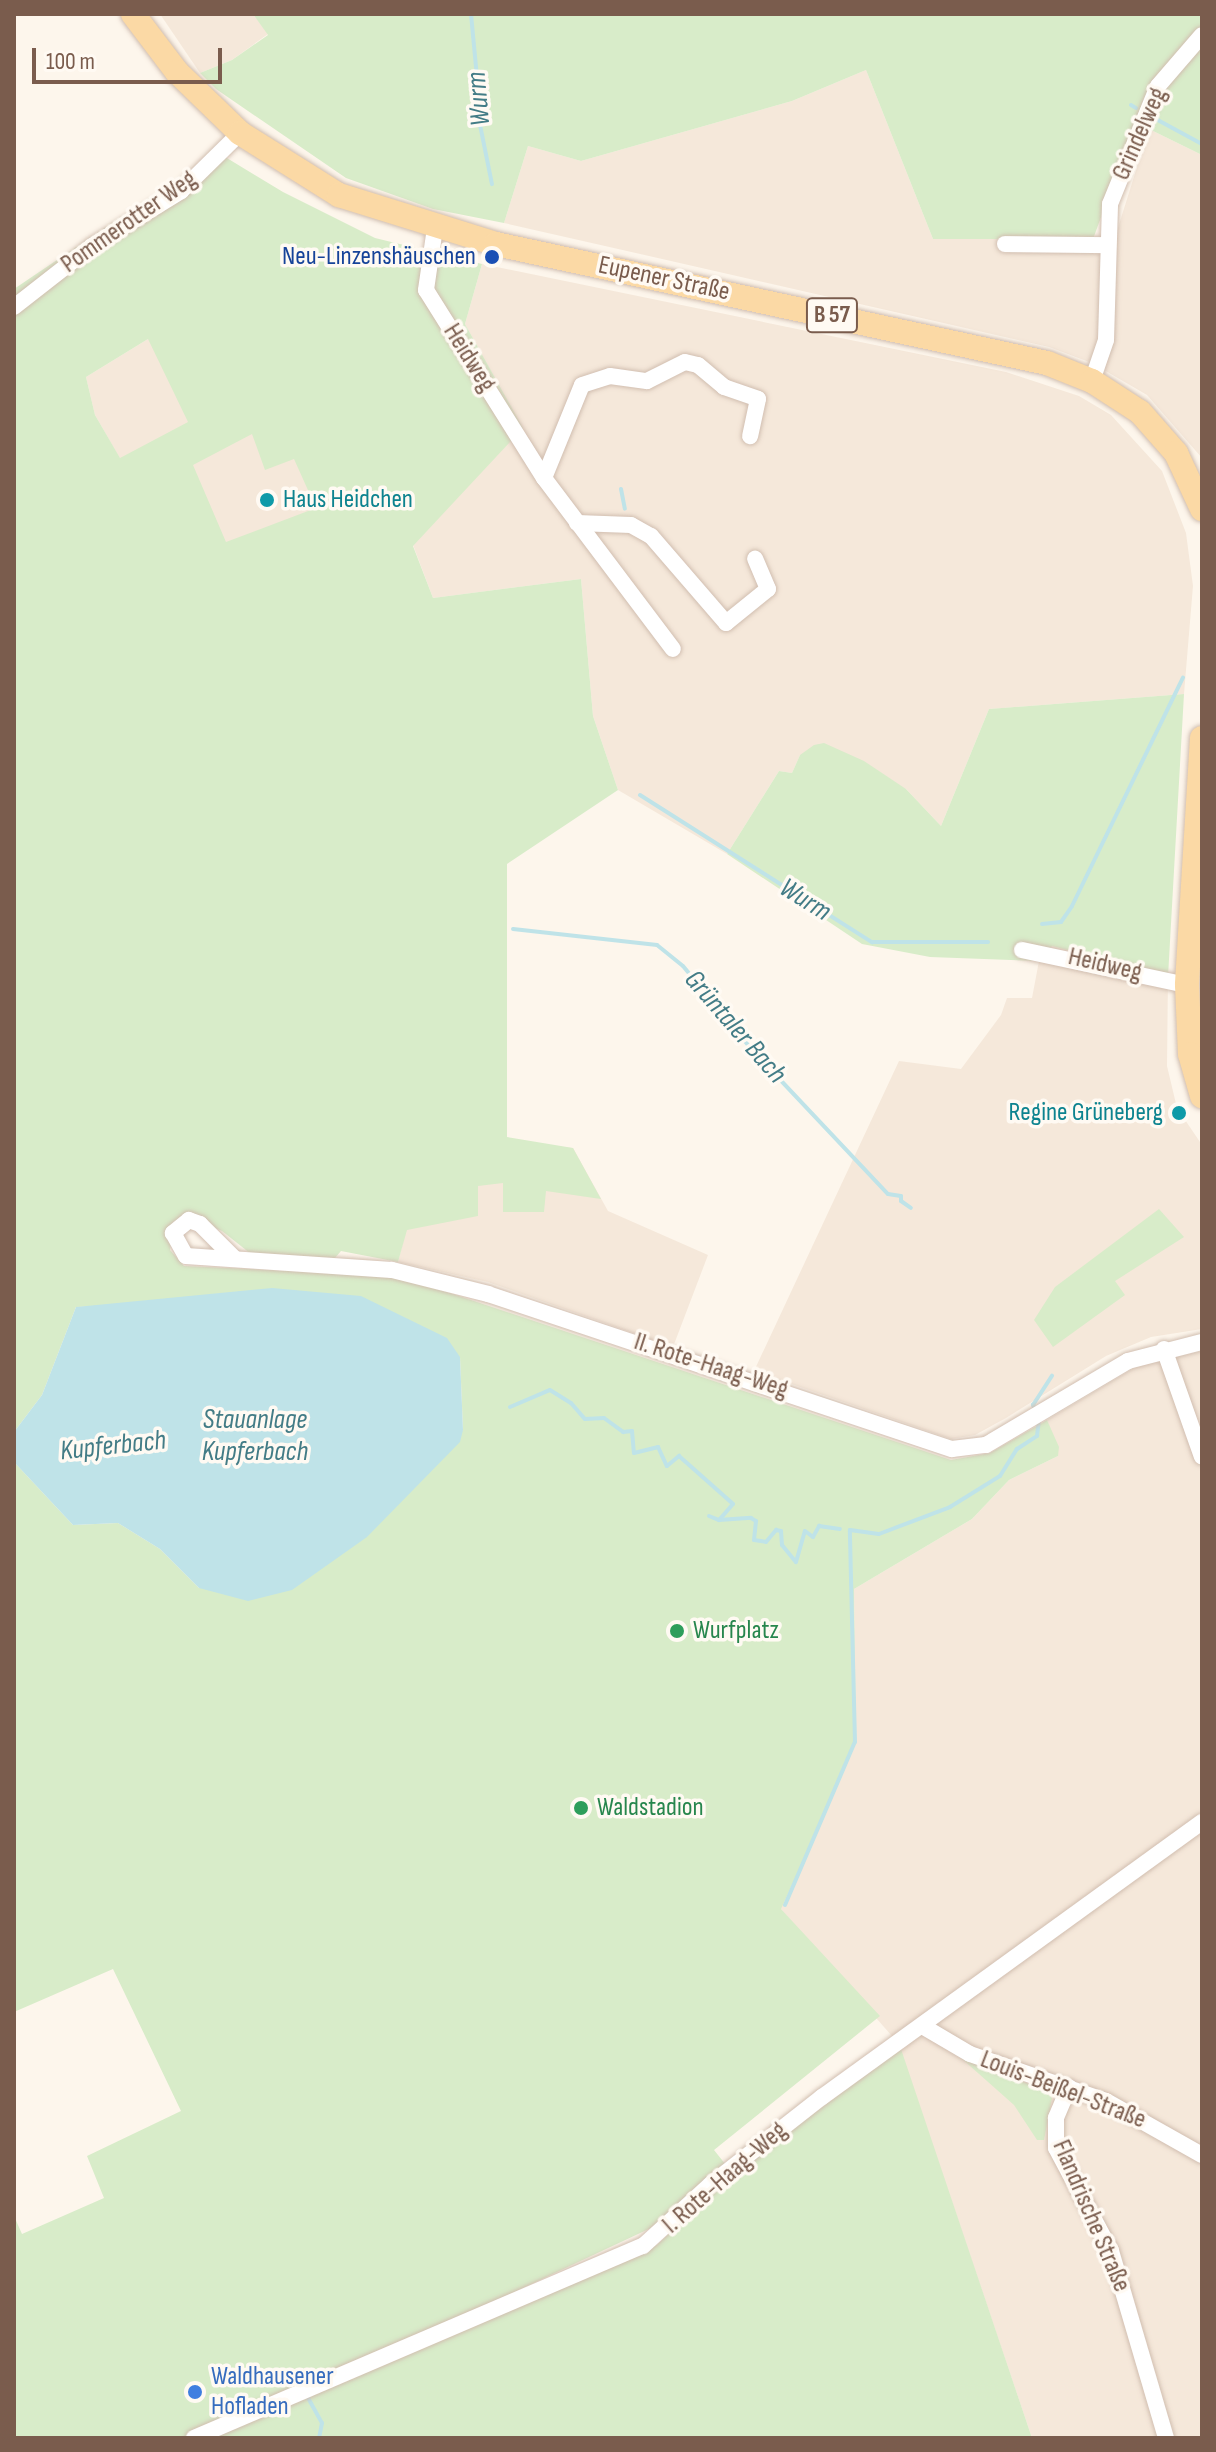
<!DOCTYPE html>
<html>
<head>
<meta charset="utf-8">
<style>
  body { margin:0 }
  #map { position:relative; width:1216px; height:2452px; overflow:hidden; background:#fdf6ec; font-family:"Sofia Sans Condensed",sans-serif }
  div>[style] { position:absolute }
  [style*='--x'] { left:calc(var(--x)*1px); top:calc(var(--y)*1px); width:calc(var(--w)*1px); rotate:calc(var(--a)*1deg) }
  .residential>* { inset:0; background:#f5e8da }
  .green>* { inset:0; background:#d8ecc9 }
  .water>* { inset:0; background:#bfe3e8 }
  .stream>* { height:4px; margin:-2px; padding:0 2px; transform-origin:2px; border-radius:2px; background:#bfe3e8 }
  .roads { filter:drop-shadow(0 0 2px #d1beb0) drop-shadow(0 0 2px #d1beb0) }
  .street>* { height:16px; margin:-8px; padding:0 8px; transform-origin:8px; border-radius:8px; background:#fff }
  .primary>* { height:24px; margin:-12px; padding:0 12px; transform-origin:12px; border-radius:12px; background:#fbd9a5 }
  .dots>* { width:22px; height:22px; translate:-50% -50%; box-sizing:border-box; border:4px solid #fffaf3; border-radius:50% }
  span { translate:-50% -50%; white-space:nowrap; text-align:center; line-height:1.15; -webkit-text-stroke:7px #fffaf3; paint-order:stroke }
  .shield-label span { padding:2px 6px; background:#fffaf3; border:2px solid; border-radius:6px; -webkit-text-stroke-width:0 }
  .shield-label { font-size:24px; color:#7a5c4d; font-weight:700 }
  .street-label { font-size:26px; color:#7a5c4d }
  .transit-label { font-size:26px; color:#164399 }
  .right { translate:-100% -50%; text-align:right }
  .culture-label { font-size:26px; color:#0d838f }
  .left { translate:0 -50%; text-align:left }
  .leisure-label { font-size:26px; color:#27864d }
  .shop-label { font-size:26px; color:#366cbe }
  .water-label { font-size:28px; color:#437c86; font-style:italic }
  .frame { position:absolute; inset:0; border:16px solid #7a5c4d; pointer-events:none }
  .scale { position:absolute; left:32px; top:48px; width:190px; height:36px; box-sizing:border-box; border:4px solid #7a5c4d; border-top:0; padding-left:10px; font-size:24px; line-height:28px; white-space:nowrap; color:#7a5c4d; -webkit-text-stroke:6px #fffaf3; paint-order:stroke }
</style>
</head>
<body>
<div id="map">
  <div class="residential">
    <div style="clip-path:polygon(160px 14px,253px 14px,268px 34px,232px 60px,200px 73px)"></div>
    <div style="clip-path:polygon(866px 70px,933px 239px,1001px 239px,1111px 250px,1149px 129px,1202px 155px,1202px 458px,1147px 395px,1092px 363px,1049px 347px,504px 223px,528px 146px,581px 161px,792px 101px)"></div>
    <div style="clip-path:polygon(482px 264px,1006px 372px,1079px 396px,1111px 415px,1162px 471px,1186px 533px,1193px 586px,1184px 694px,989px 709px,941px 826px,906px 789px,800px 755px,792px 773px,779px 771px,727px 854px,618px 790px,593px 716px,581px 579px,433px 598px,413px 545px,522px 428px,465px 324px)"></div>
    <div style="clip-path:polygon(148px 339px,267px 379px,358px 548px,200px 550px,163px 534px,95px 415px,86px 377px)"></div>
    <div style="clip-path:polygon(1052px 945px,1168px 977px,1167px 1066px,1177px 1108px,1202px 1145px,1202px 1329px,1151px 1337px,1106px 1356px,1006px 1418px,975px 1435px,951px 1439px,754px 1371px,899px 1061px,961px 1069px,1001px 1015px,1007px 998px,1032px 998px,1039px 961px)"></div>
    <div style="clip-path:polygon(299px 1133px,573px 1148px,608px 1211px,708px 1255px,673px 1347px,488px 1282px,398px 1262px,406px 1230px)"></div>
    <div style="clip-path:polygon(1202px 1351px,1202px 2438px,1032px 2438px,898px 2043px,780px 1908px,856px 1743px,854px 1589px,972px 1519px,1009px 1480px,1058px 1456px,1047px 1420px,1139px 1365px)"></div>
  </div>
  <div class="green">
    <div style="clip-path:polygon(253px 14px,1202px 14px,1202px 27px,1151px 82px,1093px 239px,933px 239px,866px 70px,792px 101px,581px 161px,528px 146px,504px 223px,433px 209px,346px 178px,216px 89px,200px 73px,232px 60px,268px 35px)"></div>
    <div style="clip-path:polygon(1202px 44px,1202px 155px,1149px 129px,1162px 91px)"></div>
    <div style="clip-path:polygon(evenodd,217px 152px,283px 192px,375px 238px,482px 264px,465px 324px,523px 428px,413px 546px,433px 598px,581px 579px,593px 716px,618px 790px,507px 864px,507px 1137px,573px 1148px,601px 1199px,546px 1191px,544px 1212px,503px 1212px,503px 1183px,478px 1186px,478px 1216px,407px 1230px,398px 1262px,341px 1251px,335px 1258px,251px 1254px,222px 1231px,188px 1216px,173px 1222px,170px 1250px,184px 1266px,399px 1276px,951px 1460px,990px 1453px,1047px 1420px,1059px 1447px,1058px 1456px,1009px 1480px,972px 1519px,854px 1589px,856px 1743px,781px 1909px,880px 2016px,714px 2150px,726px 2165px,653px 2227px,297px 2394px,183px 2438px,14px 2438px,14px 2216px,22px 2234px,104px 2198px,87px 2156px,181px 2111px,113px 1969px,14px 2012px,14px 1462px,73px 1525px,118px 1523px,160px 1549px,199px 1588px,463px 1430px,460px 1357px,111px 1306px,76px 1307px,42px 1395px,14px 1432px,14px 289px,217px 152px,148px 339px,188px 422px,120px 458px,95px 415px,86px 377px,148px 339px,217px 152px,252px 434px,265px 470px,294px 459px,316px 508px,226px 542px,193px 465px,252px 434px)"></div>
    <div style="clip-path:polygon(1184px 694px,1168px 977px,1052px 946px,1039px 961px,930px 957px,862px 944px,727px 854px,779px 771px,792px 773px,800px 755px,814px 745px,824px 743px,864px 761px,906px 789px,941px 826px,989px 709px)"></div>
    <div style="clip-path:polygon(1159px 1209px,1184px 1237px,1115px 1281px,1125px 1295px,1053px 1347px,1034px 1320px,1055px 1287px)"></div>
    <div style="clip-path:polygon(901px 2049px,1032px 2438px,206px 2438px,657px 2245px,734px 2172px)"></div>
    <div style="clip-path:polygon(961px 2058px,1045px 2090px,1052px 2098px,1044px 2140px,1037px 2140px,1014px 2105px)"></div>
  </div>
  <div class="water">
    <div style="clip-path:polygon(272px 1288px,361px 1296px,447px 1338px,460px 1357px,463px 1430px,460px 1442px,367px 1537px,292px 1590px,248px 1601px,199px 1588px,160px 1549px,118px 1523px,73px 1525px,14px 1462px,14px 1432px,42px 1395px,76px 1307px)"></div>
  </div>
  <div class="stream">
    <div style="--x:471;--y:14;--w:63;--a:84.6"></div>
    <div style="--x:477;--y:77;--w:14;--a:107"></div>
    <div style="--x:473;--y:90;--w:96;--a:78.6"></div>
    <div style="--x:1131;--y:105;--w:6;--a:31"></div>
    <div style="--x:1154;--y:118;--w:55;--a:28.4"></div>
    <div style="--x:621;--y:489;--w:20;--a:79"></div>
    <div style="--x:640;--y:795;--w:275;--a:32.4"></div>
    <div style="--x:872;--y:942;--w:116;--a:0"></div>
    <div style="--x:1042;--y:924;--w:19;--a:-6"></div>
    <div style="--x:1061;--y:922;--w:19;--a:-55"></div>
    <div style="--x:1072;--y:906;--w:254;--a:-64.1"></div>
    <div style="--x:513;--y:929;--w:145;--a:6.3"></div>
    <div style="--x:657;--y:945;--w:33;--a:39"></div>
    <div style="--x:683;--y:966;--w:112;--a:50.5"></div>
    <div style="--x:754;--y:1052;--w:195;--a:46.7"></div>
    <div style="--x:888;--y:1194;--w:13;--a:9"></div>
    <div style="--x:901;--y:1196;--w:5;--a:90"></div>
    <div style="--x:901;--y:1201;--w:12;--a:35"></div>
    <div style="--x:510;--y:1407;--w:43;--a:-23"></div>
    <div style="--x:550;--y:1390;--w:25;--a:32"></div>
    <div style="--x:571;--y:1403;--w:21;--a:49"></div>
    <div style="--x:585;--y:1419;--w:19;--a:-3"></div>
    <div style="--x:604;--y:1418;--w:24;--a:36"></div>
    <div style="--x:623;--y:1432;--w:9;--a:-6"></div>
    <div style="--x:632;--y:1431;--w:22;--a:85"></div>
    <div style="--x:634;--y:1453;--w:25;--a:-14"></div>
    <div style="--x:658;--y:1447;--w:21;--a:65"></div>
    <div style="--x:667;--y:1466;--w:16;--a:-40"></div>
    <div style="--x:679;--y:1456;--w:72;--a:41.6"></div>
    <div style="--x:733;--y:1504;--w:21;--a:131"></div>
    <div style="--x:719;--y:1520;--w:32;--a:-4"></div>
    <div style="--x:751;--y:1518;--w:6;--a:31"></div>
    <div style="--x:756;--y:1521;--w:19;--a:96"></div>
    <div style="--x:754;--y:1540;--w:12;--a:9"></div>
    <div style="--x:766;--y:1542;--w:16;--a:-50"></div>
    <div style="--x:776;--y:1530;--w:5;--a:11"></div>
    <div style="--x:781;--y:1531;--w:14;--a:86"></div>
    <div style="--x:782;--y:1545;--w:22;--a:51"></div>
    <div style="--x:796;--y:1562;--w:32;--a:-74"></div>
    <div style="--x:805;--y:1531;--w:10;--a:37"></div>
    <div style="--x:813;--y:1537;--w:13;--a:-61"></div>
    <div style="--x:819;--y:1526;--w:21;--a:8"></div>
    <div style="--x:1036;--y:1412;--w:8;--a:-113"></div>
    <div style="--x:1033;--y:1405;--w:35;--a:-57"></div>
    <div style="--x:709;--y:1516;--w:11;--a:22"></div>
    <div style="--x:785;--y:1905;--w:177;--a:-66.8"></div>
    <div style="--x:855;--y:1742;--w:212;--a:-91.4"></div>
    <div style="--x:850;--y:1530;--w:29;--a:8"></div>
    <div style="--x:879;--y:1534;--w:76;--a:-20.8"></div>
    <div style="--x:950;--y:1507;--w:59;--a:-31.8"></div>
    <div style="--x:1000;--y:1476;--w:32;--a:-58"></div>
    <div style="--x:1017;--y:1449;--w:24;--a:-33"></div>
    <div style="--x:1037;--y:1436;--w:16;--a:-83"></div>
    <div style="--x:307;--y:2396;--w:31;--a:61"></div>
    <div style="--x:322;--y:2423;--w:15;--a:101"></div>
  </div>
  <div class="roads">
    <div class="street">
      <div style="--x:435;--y:228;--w:63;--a:98.3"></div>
      <div style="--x:426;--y:290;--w:222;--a:57.9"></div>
      <div style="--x:544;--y:478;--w:214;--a:53"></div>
      <div style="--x:1005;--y:244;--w:101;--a:0.6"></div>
      <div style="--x:14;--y:307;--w:99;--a:-38"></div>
      <div style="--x:92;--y:246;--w:105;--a:-31.7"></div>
      <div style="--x:181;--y:191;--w:83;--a:-44.5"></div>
      <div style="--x:1092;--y:381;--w:43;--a:-71.1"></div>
      <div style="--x:1106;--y:340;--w:136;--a:-88.3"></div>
      <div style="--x:1110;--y:204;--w:127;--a:-67.9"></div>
      <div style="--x:1158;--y:86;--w:67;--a:-49.2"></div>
      <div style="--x:544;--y:478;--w:100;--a:-67.8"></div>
      <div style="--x:582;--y:385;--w:29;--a:-18"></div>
      <div style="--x:610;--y:376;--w:37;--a:8"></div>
      <div style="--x:647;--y:381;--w:42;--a:-26.6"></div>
      <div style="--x:685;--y:362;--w:13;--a:13"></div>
      <div style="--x:698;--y:365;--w:34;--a:40"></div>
      <div style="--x:724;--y:387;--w:36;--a:19"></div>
      <div style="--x:758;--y:399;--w:38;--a:102"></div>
      <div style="--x:577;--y:523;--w:54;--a:2.1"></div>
      <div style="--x:631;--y:525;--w:23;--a:29"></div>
      <div style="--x:651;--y:536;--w:115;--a:49.2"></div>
      <div style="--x:726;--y:623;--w:54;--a:-39"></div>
      <div style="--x:768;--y:589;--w:33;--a:-113"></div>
      <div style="--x:1022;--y:950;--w:169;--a:12"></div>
      <div style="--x:234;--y:1258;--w:48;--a:-135"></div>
      <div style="--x:200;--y:1224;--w:12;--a:-160"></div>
      <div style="--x:189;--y:1220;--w:21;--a:141"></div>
      <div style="--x:173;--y:1233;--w:26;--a:61"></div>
      <div style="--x:186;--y:1256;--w:206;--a:3.9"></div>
      <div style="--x:392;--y:1270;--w:99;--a:14"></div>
      <div style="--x:488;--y:1294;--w:489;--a:18.5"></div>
      <div style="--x:952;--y:1449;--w:34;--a:-7"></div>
      <div style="--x:986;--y:1445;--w:165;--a:-30.6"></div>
      <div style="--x:1128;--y:1361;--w:76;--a:-14.4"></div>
      <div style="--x:1164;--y:1349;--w:114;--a:70.6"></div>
      <div style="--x:924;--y:2027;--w:53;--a:30.4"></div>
      <div style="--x:970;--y:2054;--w:144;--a:19.1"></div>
      <div style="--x:1106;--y:2101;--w:110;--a:29.4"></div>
      <div style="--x:1069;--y:2087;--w:34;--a:113"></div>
      <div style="--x:1056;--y:2118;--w:30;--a:90"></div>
      <div style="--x:1056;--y:2148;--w:117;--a:61.9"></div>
      <div style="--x:1111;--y:2251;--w:195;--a:73.6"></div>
      <div style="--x:194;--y:2438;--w:488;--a:-23.2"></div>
      <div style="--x:643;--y:2246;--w:92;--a:-42.4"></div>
      <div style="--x:711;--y:2184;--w:141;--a:-38.1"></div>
      <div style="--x:822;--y:2097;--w:469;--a:-35.9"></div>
    </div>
    <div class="primary">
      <div style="--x:133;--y:14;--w:73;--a:52.8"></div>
      <div style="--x:177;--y:72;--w:88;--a:44.1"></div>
      <div style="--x:240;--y:133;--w:117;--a:32.1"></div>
      <div style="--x:339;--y:195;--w:164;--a:17.3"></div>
      <div style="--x:496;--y:244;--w:564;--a:12.19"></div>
      <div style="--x:1047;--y:363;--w:48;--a:21.8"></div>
      <div style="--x:1092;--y:381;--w:57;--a:32.9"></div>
      <div style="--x:1140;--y:412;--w:55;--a:48.7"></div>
      <div style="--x:1176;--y:453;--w:62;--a:65.1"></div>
      <div style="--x:1202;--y:738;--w:247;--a:93.5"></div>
      <div style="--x:1187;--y:985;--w:69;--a:87.5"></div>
      <div style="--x:1190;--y:1054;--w:44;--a:74.1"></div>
    </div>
  </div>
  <div class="dots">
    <div style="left:492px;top:257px;background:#1a4fb4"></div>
    <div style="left:267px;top:500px;background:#0f9aa8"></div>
    <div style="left:1179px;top:1113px;background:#0f9aa8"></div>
    <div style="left:677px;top:1631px;background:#2e9e5b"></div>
    <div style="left:581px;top:1808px;background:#2e9e5b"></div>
    <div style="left:195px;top:2392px;background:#3f7fe0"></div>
  </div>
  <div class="shield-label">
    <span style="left:832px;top:315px">B 57</span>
  </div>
  <div class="street-label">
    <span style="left:1140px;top:134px;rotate:-66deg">Grindelweg</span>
    <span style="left:129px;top:222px;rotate:-35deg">Pommerotter Weg</span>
    <span style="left:664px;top:279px;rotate:12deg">Eupener Straße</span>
    <span style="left:469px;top:358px;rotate:58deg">Heidweg</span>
    <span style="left:1105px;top:965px;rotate:13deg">Heidweg</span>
    <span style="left:711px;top:1366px;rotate:18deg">II. Rote-Haag-Weg</span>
    <span style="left:1063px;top:2090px;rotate:21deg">Louis-Beißel-Straße</span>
    <span style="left:725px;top:2178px;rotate:-41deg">I. Rote-Haag-Weg</span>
    <span style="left:1091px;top:2216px;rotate:67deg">Flandrische Straße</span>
  </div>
  <div class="transit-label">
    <span class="right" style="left:476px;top:257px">Neu-Linzenshäuschen</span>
  </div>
  <div class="culture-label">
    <span class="left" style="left:283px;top:500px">Haus Heidchen</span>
    <span class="right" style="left:1163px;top:1113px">Regine Grüneberg</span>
  </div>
  <div class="leisure-label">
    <span class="left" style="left:693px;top:1631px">Wurfplatz</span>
    <span class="left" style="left:597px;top:1808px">Waldstadion</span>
  </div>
  <div class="shop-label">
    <span class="left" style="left:211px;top:2392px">Waldhausener<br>Hofladen</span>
  </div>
  <div class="water-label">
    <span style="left:479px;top:99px;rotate:-95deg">Wurm</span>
    <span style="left:805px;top:900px;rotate:32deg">Wurm</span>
    <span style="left:735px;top:1027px;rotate:49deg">Grüntaler Bach</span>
    <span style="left:255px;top:1436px">Stauanlage<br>Kupferbach</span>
    <span style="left:113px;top:1446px;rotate:-6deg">Kupferbach</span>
  </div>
  <div class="frame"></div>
  <div class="scale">100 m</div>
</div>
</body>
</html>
